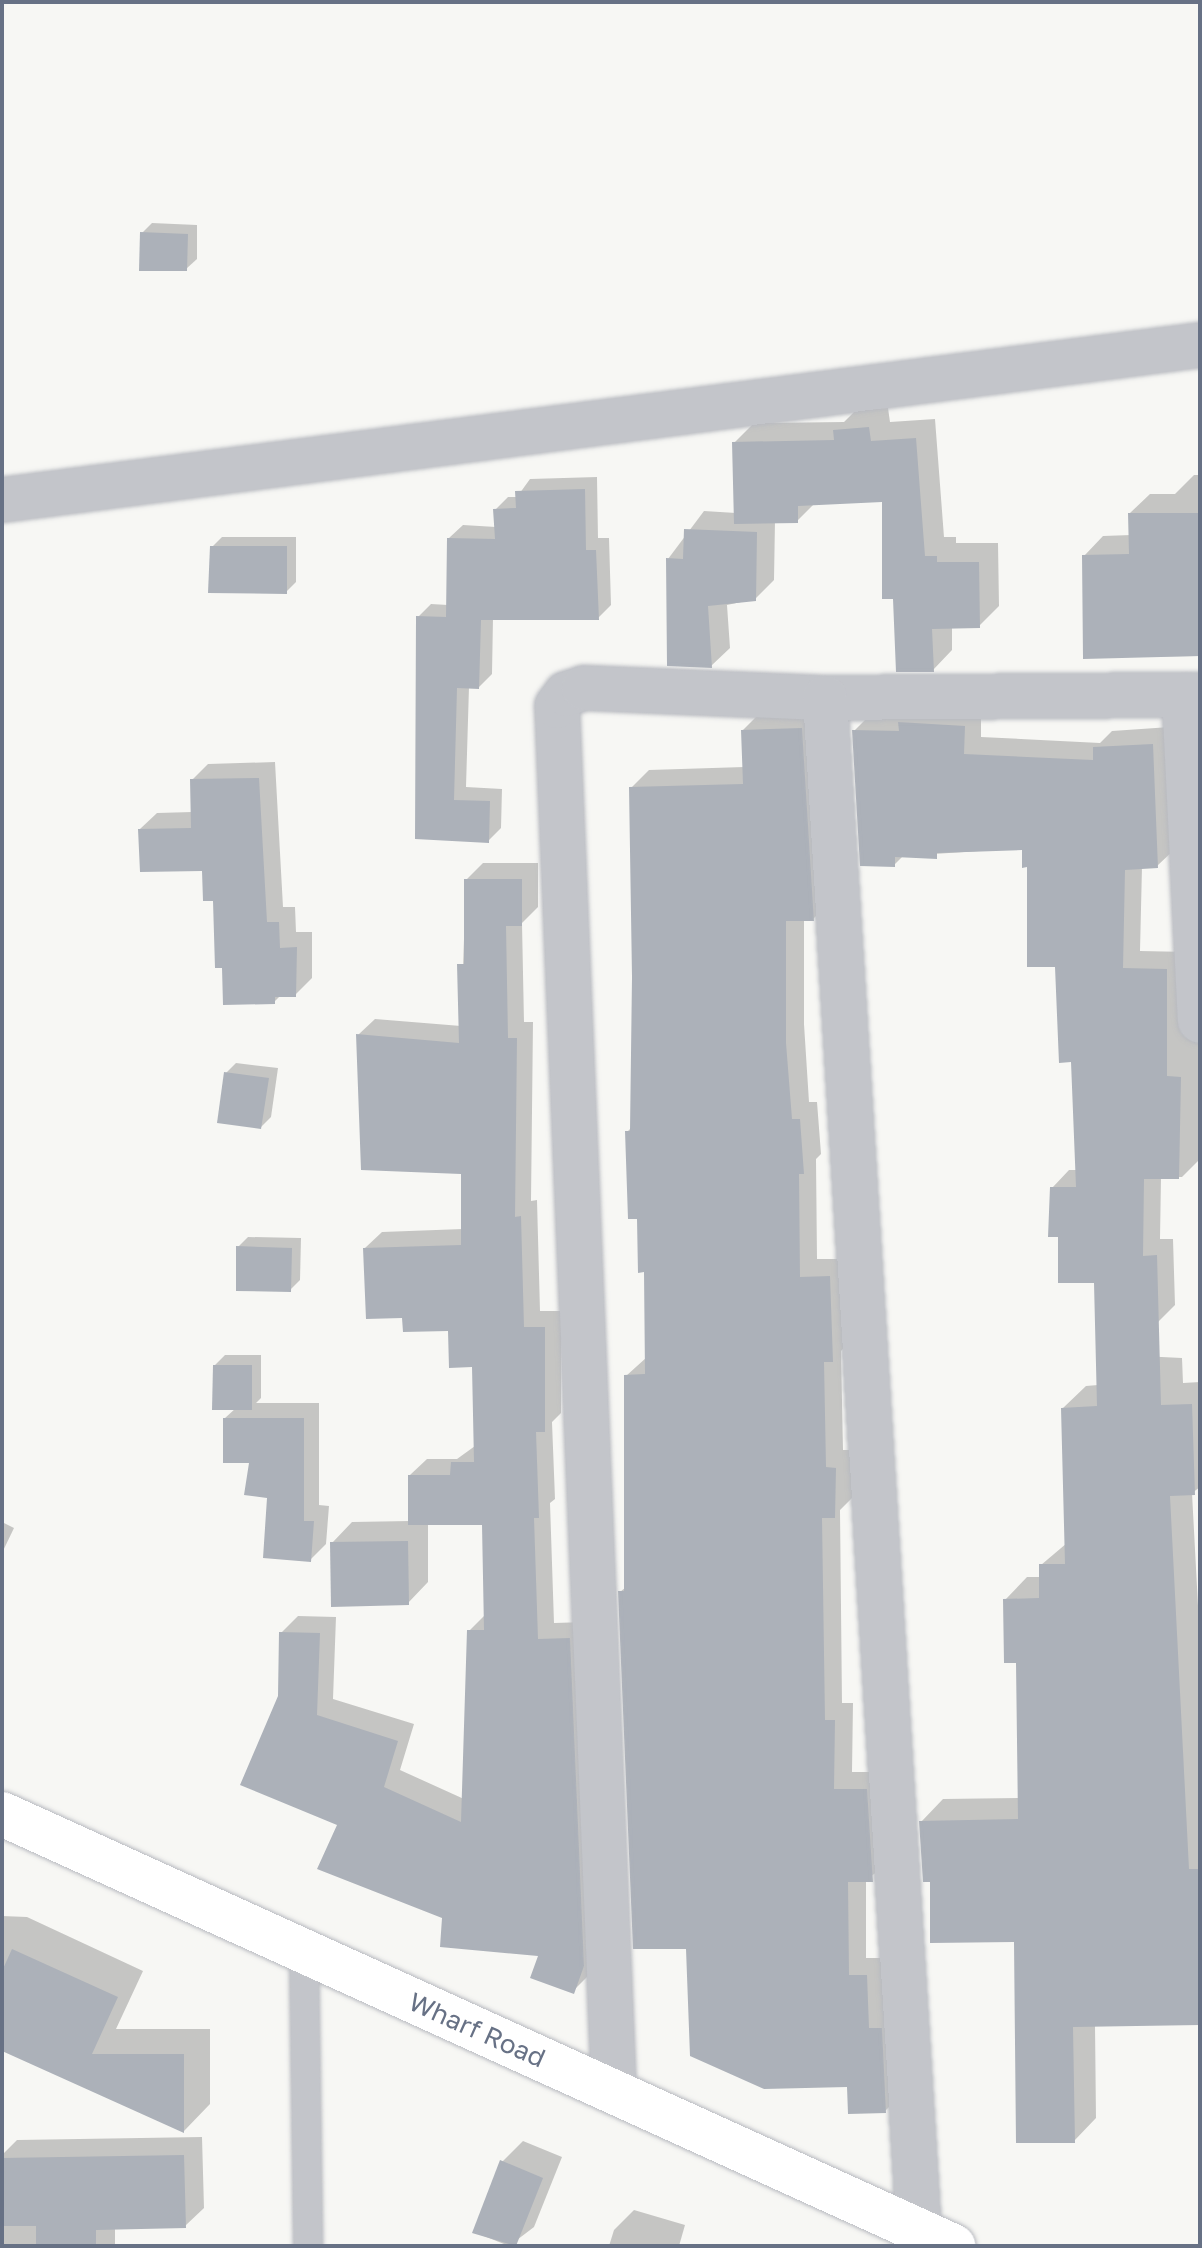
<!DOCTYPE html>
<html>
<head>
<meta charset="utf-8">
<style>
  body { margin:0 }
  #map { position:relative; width:1202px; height:2248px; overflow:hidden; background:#f7f7f4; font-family:"Golos Text",sans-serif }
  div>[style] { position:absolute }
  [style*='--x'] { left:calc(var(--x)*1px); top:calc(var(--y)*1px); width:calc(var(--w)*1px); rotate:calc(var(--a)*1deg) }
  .shadow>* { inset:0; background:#0003 }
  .building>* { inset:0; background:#acb1b9 }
  .roads { filter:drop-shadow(0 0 2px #b8bac0) drop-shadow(0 0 2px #b8bac0) }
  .service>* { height:28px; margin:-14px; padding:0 14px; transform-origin:14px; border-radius:14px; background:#c3c5ca }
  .minor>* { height:44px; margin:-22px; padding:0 22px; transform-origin:22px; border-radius:22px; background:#c3c5ca }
  .secondary>* { height:44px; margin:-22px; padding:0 22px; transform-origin:22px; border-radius:22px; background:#fff }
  span { translate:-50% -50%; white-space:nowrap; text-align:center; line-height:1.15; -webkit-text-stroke:8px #fff; paint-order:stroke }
  .street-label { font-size:26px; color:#677185 }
  .frame { position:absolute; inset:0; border:4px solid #677185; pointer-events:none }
</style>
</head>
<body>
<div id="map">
  <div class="shadow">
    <div style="clip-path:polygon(152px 223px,197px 225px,197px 259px,186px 269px,142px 233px)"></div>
    <div style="clip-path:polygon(888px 408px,890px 422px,935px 419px,944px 537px,956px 537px,956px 543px,998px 543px,999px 606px,979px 626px,952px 626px,952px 650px,933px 670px,894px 597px,884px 500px,815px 503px,797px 521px,775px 521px,774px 580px,755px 599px,727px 605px,730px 648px,711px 666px,668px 559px,704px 511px,736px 513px,734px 443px,754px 423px,844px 422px,855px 411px)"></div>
    <div style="clip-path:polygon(1194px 475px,1200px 475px,1200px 656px,1085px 657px,1084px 556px,1103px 536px,1131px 535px,1130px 513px,1150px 494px,1175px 494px)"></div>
    <div style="clip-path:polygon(597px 477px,598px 538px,609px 538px,611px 605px,598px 618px,493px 618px,492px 674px,479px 687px,469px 687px,466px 787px,502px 789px,501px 828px,488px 841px,417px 837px,418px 617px,431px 604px,448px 605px,449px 538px,463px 525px,496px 527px,495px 510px,508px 497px,517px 497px,530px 479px)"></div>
    <div style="clip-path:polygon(222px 537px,296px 537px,296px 582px,286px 592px,212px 547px)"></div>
    <div style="clip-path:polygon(981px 710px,981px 737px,1100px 743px,1112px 731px,1170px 727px,1175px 849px,1157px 866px,1142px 867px,1140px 951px,1189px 952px,1200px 1019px,1200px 1159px,1182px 1177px,1161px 1177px,1160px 1239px,1173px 1239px,1175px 1305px,1158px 1322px,1095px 1281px,1060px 1235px,1052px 1188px,1069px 1170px,1077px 1170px,1073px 1060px,1057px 965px,1024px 848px,903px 856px,894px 865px,854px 731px,872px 713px)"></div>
    <div style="clip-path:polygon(819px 711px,831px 901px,813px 919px,804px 919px,804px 1024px,809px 1102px,817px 1102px,821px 1154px,816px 1159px,817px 1259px,847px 1259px,850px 1341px,841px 1351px,843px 1450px,853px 1450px,852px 1498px,840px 1510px,842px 1703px,853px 1703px,852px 1772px,884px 1772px,890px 1862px,866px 1880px,866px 1958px,885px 1958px,903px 2093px,885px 2111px,688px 1947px,620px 1592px,626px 1587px,626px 1376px,647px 1357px,646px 1270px,627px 1132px,632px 1127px,634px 977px,631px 788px,649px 770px,744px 767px,743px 730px,761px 712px)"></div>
    <div style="clip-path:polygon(275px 762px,283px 907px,295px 907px,296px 932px,312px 932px,312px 978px,295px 995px,281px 995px,274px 1002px,224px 966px,215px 899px,204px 869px,140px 829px,157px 813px,192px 812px,192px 780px,208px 764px)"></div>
    <div style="clip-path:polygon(483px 863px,538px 863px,538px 907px,522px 923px,524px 1022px,533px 1022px,531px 1201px,537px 1200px,540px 1311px,561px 1311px,561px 1413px,552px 1422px,555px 1499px,550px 1503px,554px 1623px,586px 1622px,590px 1974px,573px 1991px,541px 1954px,444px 1916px,339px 1824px,280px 1696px,281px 1633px,298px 1616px,336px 1617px,333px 1699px,414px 1724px,400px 1770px,464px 1799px,469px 1631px,485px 1615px,484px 1523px,428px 1523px,428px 1582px,408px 1603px,332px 1543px,352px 1522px,410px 1521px,410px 1475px,427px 1459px,457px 1459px,475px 1446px,474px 1365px,450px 1329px,404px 1315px,365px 1248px,382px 1232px,463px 1229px,463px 1172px,358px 1035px,375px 1019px,461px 1026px,466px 880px)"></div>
    <div style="clip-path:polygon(236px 1063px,278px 1068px,271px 1117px,261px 1127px,226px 1073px)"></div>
    <div style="clip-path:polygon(248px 1237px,301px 1238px,300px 1280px,290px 1290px,238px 1247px)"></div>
    <div style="clip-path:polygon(225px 1355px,261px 1355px,261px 1398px,256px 1403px,319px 1403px,319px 1505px,329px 1506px,326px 1544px,310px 1560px,225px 1418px,236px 1408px,215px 1365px)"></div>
    <div style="clip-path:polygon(1121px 1355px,1182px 1358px,1183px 1383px,1200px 1382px,1200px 1487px,1192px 1493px,1200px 1643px,1200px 2023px,1095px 2024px,1096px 2118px,1074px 2141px,1016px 1940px,932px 1880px,921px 1822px,943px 1799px,1019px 1798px,1018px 1661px,1005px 1600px,1027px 1577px,1041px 1577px,1041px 1565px,1067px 1543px,1063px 1408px,1086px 1386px,1098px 1385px)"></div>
    <div style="clip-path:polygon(2px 1522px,14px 1528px,2px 1553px)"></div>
    <div style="clip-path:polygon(2px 1916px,27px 1917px,143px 1971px,116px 2029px,210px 2029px,210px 2104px,184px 2131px,2px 2048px)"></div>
    <div style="clip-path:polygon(202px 2137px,204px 2208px,185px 2226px,115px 2228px,115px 2246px,2px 2246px,2px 2155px,17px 2140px)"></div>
    <div style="clip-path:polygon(523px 2141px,562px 2157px,534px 2227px,509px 2246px,474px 2232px,502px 2162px)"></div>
    <div style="clip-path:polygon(634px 2210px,685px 2225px,679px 2246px,609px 2246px,614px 2230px)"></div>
  </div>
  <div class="building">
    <div style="clip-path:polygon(140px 232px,188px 234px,187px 271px,139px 271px)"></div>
    <div style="clip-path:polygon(869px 427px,871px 441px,916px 438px,925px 556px,937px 556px,937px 562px,979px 562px,980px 628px,932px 629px,934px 672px,896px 672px,893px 599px,882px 599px,882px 502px,798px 506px,798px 523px,734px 524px,732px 442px,834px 440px,833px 430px)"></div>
    <div style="clip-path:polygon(585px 489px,586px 550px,596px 550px,599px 620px,481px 620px,479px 689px,457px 688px,454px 800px,490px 801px,489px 843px,415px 839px,416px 616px,446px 617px,447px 538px,495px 539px,493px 509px,516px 508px,515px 491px)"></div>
    <div style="clip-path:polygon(1128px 513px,1200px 513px,1200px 656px,1083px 659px,1082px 555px,1129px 554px)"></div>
    <div style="clip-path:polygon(684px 529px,757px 532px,756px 601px,708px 606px,712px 668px,667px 666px,666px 558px,683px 559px)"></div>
    <div style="clip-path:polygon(210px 546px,287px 546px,287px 594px,208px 593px)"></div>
    <div style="clip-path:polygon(898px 722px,965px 726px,964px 754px,1093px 760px,1093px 747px,1153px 744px,1158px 868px,1125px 870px,1123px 968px,1167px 969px,1167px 1076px,1181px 1077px,1179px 1179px,1144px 1179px,1143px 1256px,1157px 1255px,1161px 1405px,1192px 1404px,1195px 1495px,1170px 1496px,1189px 1869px,1200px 1869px,1200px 2025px,1073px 2027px,1075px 2143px,1016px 2143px,1014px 1942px,930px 1943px,930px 1882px,923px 1882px,919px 1821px,1018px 1819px,1016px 1663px,1004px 1663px,1003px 1599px,1039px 1598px,1039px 1564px,1065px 1564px,1061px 1408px,1097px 1406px,1094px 1283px,1058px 1283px,1058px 1237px,1048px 1237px,1050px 1187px,1076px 1187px,1071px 1062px,1059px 1063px,1055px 967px,1027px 967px,1027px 867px,1022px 868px,1022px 850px,937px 853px,937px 859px,895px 857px,895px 867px,860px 866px,852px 730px,899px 731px)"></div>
    <div style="clip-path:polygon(802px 728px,814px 921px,786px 921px,786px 1043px,792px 1119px,800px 1119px,804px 1174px,799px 1174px,800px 1277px,830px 1276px,833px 1362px,824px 1362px,826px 1467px,836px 1468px,835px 1518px,822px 1518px,825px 1720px,835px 1720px,834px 1789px,867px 1789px,873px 1882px,848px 1882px,849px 1975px,867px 1975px,869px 2028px,882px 2028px,886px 2113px,848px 2114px,847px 2087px,764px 2089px,690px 2056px,686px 1949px,633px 1949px,618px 1591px,624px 1591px,624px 1375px,645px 1374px,644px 1272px,638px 1273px,637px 1219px,628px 1219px,625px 1131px,630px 1131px,632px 977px,629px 787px,743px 784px,741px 730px)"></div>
    <div style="clip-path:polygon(259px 778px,267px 922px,279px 922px,280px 948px,297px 947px,296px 997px,275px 997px,275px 1004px,223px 1005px,222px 968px,215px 968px,213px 901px,203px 901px,202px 871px,140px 872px,138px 829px,191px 828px,190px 779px)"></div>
    <div style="clip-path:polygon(464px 879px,522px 879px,522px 926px,506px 926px,508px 1038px,517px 1038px,515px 1217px,521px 1216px,524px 1327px,545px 1327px,545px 1432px,536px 1432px,539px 1518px,534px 1518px,538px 1639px,570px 1638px,584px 1966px,574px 1994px,530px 1978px,538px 1956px,440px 1947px,442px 1918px,317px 1869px,337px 1825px,240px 1785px,278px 1696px,279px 1632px,320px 1633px,317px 1715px,398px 1741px,384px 1787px,461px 1822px,467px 1630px,484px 1630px,482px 1525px,408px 1525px,408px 1475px,450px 1475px,451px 1462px,474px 1462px,472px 1367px,449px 1368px,448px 1331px,403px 1332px,402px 1318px,366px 1319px,363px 1248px,461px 1245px,461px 1174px,361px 1170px,356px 1034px,459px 1043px,457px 964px,464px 964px)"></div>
    <div style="clip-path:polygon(224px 1072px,269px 1078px,261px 1129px,217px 1123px)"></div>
    <div style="clip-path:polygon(236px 1246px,292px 1248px,291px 1292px,236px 1291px)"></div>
    <div style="clip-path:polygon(213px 1365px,252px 1365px,252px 1410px,212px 1410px)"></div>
    <div style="clip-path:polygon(223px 1418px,304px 1418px,304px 1521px,314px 1521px,311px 1562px,263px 1558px,267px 1498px,244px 1495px,249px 1463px,223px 1463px)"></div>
    <div style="clip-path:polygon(408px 1541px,409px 1605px,331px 1607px,330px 1542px)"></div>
    <div style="clip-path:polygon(12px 1949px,118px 1997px,92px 2054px,184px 2054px,184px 2133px,2px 2051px,2px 1971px)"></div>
    <div style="clip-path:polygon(184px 2155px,186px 2228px,96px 2230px,96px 2246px,36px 2246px,36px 2226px,2px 2226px,2px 2158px)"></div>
    <div style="clip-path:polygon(500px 2160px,543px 2178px,516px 2246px,472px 2233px)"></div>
  </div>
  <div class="roads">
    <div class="service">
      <div style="--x:304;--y:1951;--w:295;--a:89.2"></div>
    </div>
    <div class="minor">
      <div style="--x:2;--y:500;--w:1208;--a:-7.37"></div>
      <div style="--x:1184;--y:695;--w:326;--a:87.2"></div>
      <div style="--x:825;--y:698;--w:375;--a:-0.5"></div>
      <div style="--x:614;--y:2092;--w:1387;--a:-92.35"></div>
      <div style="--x:557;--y:706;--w:15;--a:-53"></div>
      <div style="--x:566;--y:694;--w:19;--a:-18"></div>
      <div style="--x:584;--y:688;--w:241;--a:2.4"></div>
      <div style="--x:825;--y:698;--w:1536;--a:86.49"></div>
    </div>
    <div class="secondary">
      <div style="--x:2;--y:1814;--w:1045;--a:24.43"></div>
    </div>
  </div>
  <div class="street-label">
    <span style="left:477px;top:2030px;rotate:24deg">Wharf Road</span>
  </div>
  <div class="frame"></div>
</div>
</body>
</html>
